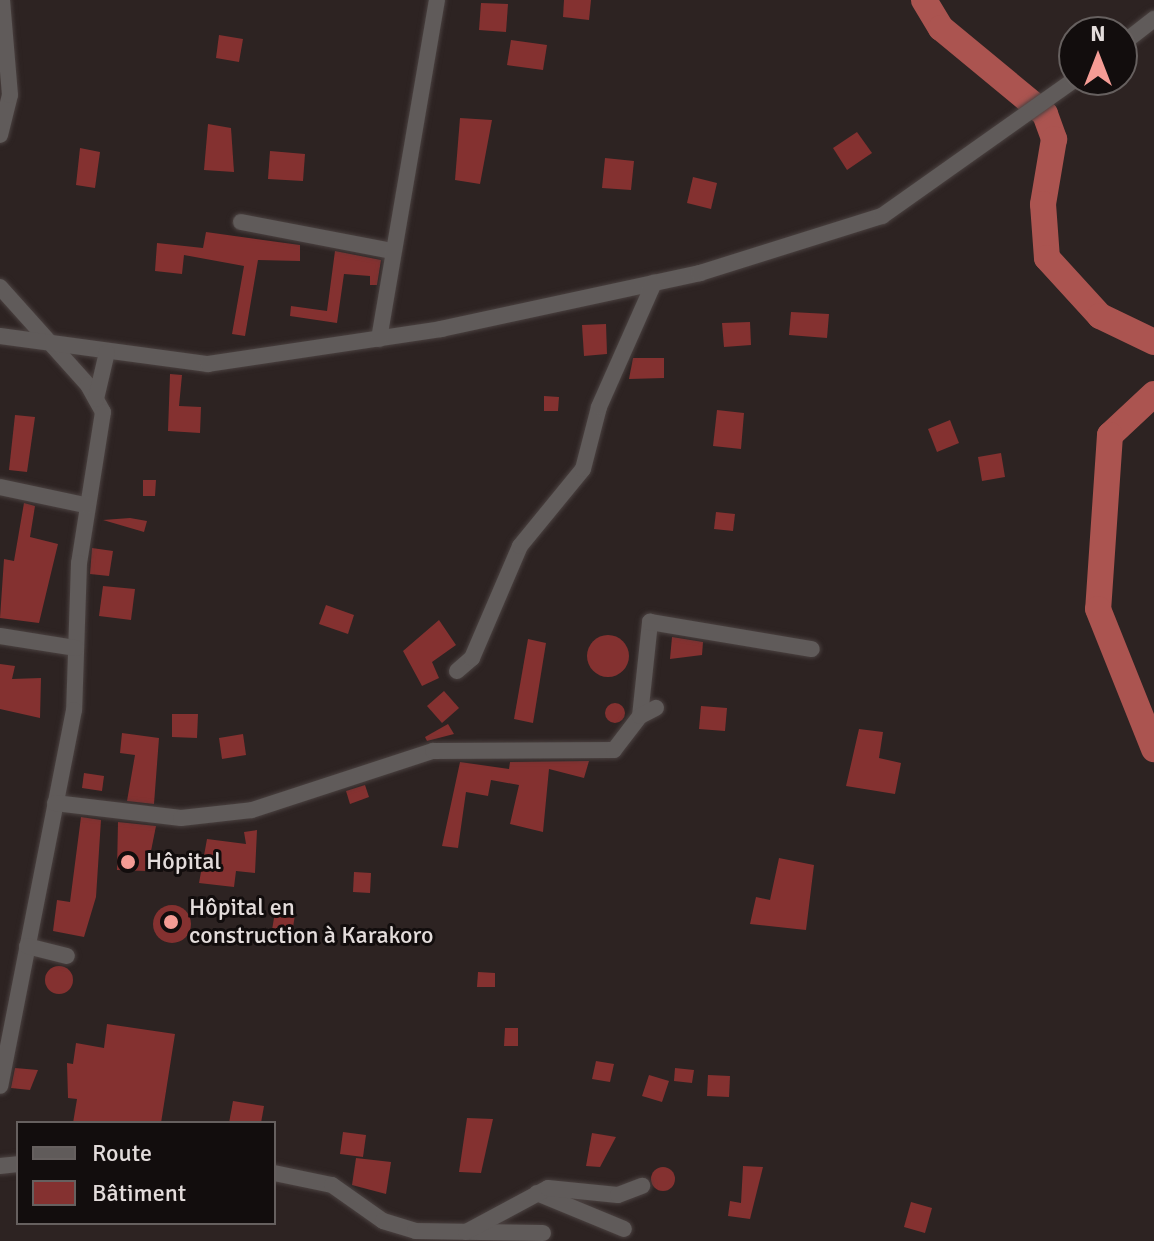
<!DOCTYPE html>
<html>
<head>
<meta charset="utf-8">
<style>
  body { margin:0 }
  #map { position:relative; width:1154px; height:1241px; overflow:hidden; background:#2d2322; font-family:Signika,sans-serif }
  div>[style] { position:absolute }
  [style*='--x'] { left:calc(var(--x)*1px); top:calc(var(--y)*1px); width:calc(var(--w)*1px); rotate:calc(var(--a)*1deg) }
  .river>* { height:26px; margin:-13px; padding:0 13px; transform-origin:13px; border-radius:13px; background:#ab5450 }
  .building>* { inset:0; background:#843130 }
  .round { border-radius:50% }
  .roads { filter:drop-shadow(0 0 2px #4a4140) drop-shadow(0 0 2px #4a4140) }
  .street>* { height:16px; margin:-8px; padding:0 8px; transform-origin:8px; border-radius:8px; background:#605b5a }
  .dots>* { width:22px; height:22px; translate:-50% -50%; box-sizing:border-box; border:4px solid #120d0d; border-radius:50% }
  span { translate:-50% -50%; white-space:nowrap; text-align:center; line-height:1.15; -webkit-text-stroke:6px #120d0d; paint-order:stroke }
  .poi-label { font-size:24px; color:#e3dcdb }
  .left { translate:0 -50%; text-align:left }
  .legend { position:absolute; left:16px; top:1121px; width:260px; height:104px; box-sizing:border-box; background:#120d0d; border:2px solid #66605f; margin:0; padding:10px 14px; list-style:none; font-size:24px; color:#e3dcdb }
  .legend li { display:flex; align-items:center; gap:16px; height:40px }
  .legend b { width:40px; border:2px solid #66605f }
  .north { position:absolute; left:1058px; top:16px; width:80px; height:80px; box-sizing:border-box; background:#120d0d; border:2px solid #66605f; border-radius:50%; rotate:0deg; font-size:22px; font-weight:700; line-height:32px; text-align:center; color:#e3dcdb }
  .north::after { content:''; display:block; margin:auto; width:28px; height:36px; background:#f59c95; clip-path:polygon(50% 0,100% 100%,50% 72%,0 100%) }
</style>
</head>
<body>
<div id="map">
  <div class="river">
    <div style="--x:924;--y:0;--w:33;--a:59"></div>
    <div style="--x:941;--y:28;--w:135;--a:39.6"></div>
    <div style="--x:1045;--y:114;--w:27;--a:70"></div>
    <div style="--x:1054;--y:139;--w:66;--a:99.6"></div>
    <div style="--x:1043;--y:204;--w:54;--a:85.8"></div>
    <div style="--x:1047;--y:258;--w:79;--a:47.6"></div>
    <div style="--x:1100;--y:316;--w:60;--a:25.7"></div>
    <div style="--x:1154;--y:394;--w:60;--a:137"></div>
    <div style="--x:1110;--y:435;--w:174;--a:93.9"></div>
    <div style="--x:1098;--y:609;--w:151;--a:68.2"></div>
  </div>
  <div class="building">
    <div style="clip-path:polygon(564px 0,591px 0,589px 20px,563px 17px)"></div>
    <div style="clip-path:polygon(481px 3px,508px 4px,506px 32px,479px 30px)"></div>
    <div style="clip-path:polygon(219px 35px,243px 39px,239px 62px,216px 58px)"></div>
    <div style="clip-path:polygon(511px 40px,547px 45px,543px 70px,507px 65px)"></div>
    <div style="clip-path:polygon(460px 118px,492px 120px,480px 184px,455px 180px)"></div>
    <div style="clip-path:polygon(208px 124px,231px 128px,234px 172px,204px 170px)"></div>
    <div style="clip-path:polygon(857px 132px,872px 153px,847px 170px,833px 148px)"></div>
    <div style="clip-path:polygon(80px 148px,100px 152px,95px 188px,76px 185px)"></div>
    <div style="clip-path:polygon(270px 151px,305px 154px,303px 181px,268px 179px)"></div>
    <div style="clip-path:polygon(605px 158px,634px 161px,631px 190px,602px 188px)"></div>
    <div style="clip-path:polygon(693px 177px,717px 183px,711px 209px,687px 203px)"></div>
    <div style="clip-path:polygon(206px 232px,300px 245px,300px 261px,258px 260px,245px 336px,232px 334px,244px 266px,184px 255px,182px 274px,155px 271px,157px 243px,203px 248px)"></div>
    <div style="clip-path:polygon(335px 251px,381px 260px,377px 285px,370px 285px,370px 276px,344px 274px,337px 323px,290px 316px,291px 306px,327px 311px)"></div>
    <div style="clip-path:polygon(791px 312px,829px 314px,827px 338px,789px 335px)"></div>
    <div style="clip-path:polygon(750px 322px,751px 345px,724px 347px,722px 323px)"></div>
    <div style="clip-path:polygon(606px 324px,607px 354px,584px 356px,582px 325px)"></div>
    <div style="clip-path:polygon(633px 358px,664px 358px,664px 378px,629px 379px)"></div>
    <div style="clip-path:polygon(170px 374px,182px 375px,179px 406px,201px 407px,200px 433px,168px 431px)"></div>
    <div style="clip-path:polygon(544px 396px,559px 397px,558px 411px,544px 411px)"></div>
    <div style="clip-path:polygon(717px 410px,744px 413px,741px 449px,713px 446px)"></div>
    <div style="clip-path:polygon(15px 415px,35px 417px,27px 472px,9px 470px)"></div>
    <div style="clip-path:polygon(950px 420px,959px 443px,937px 452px,928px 429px)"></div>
    <div style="clip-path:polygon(1001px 453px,1005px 477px,982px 481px,978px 457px)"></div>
    <div style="clip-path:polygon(143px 480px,156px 480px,155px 496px,143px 496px)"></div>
    <div style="clip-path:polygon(24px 503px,35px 506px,30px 537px,58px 544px,39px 623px,0 618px,4px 559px,14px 561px)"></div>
    <div style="clip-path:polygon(716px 512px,735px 514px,733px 531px,714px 529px)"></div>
    <div style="clip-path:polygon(103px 520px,130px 518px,147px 521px,144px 532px)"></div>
    <div style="clip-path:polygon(92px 548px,113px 551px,109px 576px,90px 574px)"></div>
    <div style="clip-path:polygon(103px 586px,135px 589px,131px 620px,99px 616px)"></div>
    <div style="clip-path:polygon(326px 605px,354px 615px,348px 634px,319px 624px)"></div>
    <div style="clip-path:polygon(439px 620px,456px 645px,432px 662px,439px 678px,422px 686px,403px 651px)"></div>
    <div class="round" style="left:587px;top:635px;width:42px;height:42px"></div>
    <div style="clip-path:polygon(672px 637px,703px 642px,702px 655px,670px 659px)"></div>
    <div style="clip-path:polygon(528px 639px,546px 643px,533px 723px,514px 719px)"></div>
    <div style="clip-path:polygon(0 664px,15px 666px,12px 679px,41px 678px,40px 718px,0 709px)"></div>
    <div style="clip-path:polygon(444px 691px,459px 708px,442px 723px,427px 706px)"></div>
    <div class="round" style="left:605px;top:703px;width:20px;height:20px"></div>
    <div style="clip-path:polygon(701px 706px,727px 708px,725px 731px,699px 729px)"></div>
    <div style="clip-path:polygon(172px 714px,198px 714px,197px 738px,172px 737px)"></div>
    <div style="clip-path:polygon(448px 724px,454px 734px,427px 741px,425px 737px)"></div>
    <div style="clip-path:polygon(859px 729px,883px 732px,879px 758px,901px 763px,895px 794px,846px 786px)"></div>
    <div style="clip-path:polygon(122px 733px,159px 738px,154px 804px,127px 801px,135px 755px,120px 753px)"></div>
    <div style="clip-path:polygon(243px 734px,246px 755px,222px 759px,219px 738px)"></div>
    <div style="clip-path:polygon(589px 761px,584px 778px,549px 769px,543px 832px,510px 824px,519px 785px,491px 780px,488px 796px,466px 792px,458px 848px,442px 846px,460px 762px,509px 769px,510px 762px)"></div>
    <div style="clip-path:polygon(84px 773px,104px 776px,102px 791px,82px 788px)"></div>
    <div style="clip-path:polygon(365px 785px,369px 797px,350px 804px,346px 791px)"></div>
    <div style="clip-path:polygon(81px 817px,101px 820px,96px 897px,84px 937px,53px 931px,57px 900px,70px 902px)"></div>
    <div style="clip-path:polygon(118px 822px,156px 826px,147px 871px,117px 870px)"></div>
    <div style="clip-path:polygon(257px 830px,255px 873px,236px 871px,234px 887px,199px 883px,207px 839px,246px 844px,244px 832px)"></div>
    <div style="clip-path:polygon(779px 858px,814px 865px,806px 930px,750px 924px,756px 897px,770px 900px)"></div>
    <div style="clip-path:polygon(354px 872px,371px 873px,370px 893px,353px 892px)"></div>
    <div class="round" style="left:153px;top:905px;width:38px;height:38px"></div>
    <div style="clip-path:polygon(275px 912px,295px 915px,292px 933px,272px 930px)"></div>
    <div class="round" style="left:45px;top:966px;width:28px;height:28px"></div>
    <div style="clip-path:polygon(478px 972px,495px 973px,495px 987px,477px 987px)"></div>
    <div style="clip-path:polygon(107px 1024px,175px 1034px,161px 1123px,73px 1123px,77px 1099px,68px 1098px,67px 1063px,73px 1064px,76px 1043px,104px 1048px)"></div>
    <div style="clip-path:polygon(505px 1028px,518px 1028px,518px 1046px,504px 1046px)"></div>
    <div style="clip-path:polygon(596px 1061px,614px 1064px,610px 1082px,592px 1079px)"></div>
    <div style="clip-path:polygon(15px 1068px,38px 1070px,30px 1090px,11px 1088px)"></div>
    <div style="clip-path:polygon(675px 1068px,694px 1070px,692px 1083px,674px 1081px)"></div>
    <div style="clip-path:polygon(649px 1075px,669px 1081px,662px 1102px,642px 1096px)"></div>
    <div style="clip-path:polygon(708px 1075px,730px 1076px,729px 1097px,707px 1096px)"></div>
    <div style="clip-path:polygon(233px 1101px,264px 1106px,261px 1123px,229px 1123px)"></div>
    <div style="clip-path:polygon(467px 1118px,493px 1119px,481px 1173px,459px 1172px)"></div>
    <div style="clip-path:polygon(343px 1132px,366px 1135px,363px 1157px,340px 1154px)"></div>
    <div style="clip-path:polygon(592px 1133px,616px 1137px,600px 1167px,586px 1166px)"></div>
    <div style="clip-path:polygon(356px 1158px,391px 1162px,386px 1194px,352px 1185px)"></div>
    <div style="clip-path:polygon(743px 1166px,763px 1167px,750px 1219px,728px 1216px,730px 1201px,741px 1203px)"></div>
    <div class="round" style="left:651px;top:1167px;width:24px;height:24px"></div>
    <div style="clip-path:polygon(911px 1202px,932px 1208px,925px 1233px,904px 1227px)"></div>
  </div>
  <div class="roads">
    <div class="street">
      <div style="--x:1122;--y:44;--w:41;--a:-38"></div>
      <div style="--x:0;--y:135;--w:41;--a:-76"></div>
      <div style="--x:10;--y:95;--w:95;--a:-94.8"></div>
      <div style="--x:241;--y:222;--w:153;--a:10.9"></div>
      <div style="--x:0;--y:287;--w:132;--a:48.1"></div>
      <div style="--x:88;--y:385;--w:31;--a:61"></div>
      <div style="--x:103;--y:412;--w:153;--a:99"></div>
      <div style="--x:79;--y:563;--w:147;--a:91.9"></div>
      <div style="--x:74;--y:710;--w:383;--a:101.1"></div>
      <div style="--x:0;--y:336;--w:210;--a:7.7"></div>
      <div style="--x:208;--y:364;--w:236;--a:-8.5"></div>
      <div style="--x:441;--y:329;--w:265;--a:-12.2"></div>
      <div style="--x:700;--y:273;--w:191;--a:-17.4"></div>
      <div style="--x:882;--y:216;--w:235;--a:-35.3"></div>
      <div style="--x:379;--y:339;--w:344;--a:-80.3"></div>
      <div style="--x:96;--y:399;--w:48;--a:-76.8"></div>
      <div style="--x:0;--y:487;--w:87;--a:12"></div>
      <div style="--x:0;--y:636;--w:77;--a:9"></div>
      <div style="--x:457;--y:671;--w:20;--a:-41"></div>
      <div style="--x:472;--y:658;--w:122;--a:-66.8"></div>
      <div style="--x:520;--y:546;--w:99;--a:-50.7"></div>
      <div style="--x:583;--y:469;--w:64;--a:-75.5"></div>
      <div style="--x:599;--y:407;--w:136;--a:-66.1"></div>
      <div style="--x:640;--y:716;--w:95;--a:-83.9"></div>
      <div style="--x:650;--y:622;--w:164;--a:9.5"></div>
      <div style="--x:55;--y:803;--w:127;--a:6.8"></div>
      <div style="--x:181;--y:818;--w:71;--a:-6.4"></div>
      <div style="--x:252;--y:810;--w:190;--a:-18.1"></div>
      <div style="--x:433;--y:751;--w:181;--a:-0.3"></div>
      <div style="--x:614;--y:750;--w:43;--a:-52.6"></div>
      <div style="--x:640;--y:716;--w:18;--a:-27"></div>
      <div style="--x:27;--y:946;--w:41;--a:14"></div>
      <div style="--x:0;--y:1166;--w:18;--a:-6"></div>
      <div style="--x:274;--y:1173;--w:59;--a:11.7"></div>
      <div style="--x:332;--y:1185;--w:62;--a:35.2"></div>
      <div style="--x:383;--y:1221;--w:34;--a:17"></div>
      <div style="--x:415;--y:1231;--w:128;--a:0.9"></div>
      <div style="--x:537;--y:1193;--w:94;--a:22.5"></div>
      <div style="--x:466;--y:1232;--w:93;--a:-28.2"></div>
      <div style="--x:548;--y:1188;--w:70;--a:5.7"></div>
      <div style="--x:618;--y:1195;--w:26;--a:-21"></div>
    </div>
  </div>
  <div class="dots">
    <div style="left:128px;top:862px;background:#f59c95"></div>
    <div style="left:171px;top:922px;background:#f59c95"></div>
  </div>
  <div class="poi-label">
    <span class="left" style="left:146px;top:862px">Hôpital</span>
    <span class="left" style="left:189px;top:922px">Hôpital en<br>construction à Karakoro</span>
  </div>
  <ul class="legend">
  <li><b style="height:10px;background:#605b5a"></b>Route</li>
  <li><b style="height:22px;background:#843130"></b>Bâtiment</li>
  </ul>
  <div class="north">N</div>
</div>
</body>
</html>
